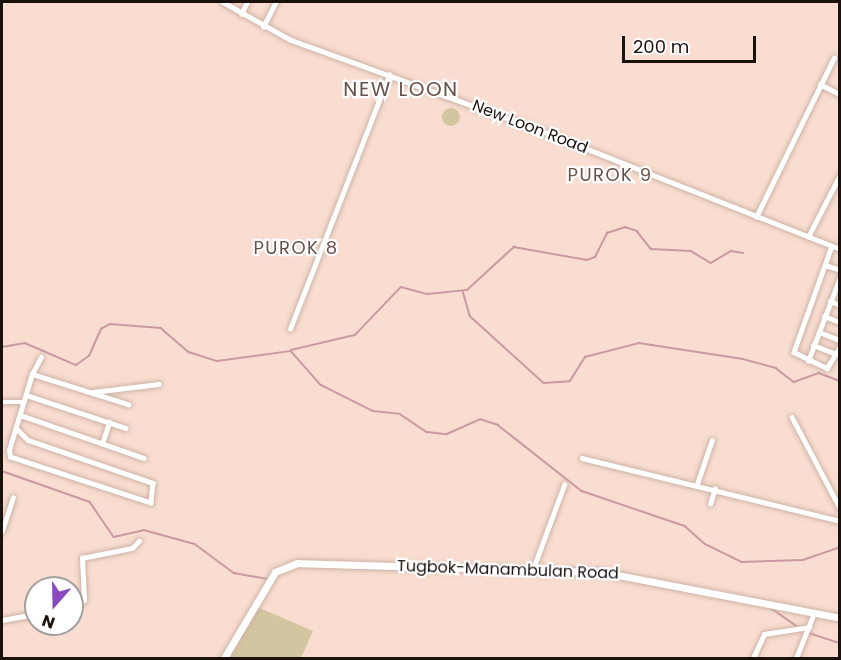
<!DOCTYPE html>
<html>
<head>
<meta charset="utf-8">
<style>
  body { margin:0 }
  #map { position:relative; width:841px; height:660px; overflow:hidden; background:#f8ddd0; font-family:Poppins,sans-serif }
  div>[style] { position:absolute }
  [style*='--x'] { left:calc(var(--x)*1px); top:calc(var(--y)*1px); width:calc(var(--w)*1px); rotate:calc(var(--a)*1deg) }
  .green>* { inset:0; background:#d3c5a0 }
  .round { border-radius:50% }
  .stream>* { height:1.5px; margin:-0.75px; padding:0 0.75px; transform-origin:0.75px; border-radius:0.75px; background:#ca99a1 }
  .roads { filter:drop-shadow(0 0 2px #ceb3a6) drop-shadow(0 0 2px #ceb3a6) }
  .street>* { height:4.5px; margin:-2.25px; padding:0 2.25px; transform-origin:2.25px; border-radius:2.25px; background:#fff }
  .secondary>* { height:7px; margin:-3.5px; padding:0 3.5px; transform-origin:3.5px; border-radius:3.5px; background:#fff }
  span { translate:-50% -50%; white-space:nowrap; text-align:center; line-height:1.15; -webkit-text-stroke:4.5px #fff; paint-order:stroke }
  .street-label { font-size:16px; color:#1b120d }
  .neighbourhood-label { font-size:18px; color:#675045; letter-spacing:1.5px }
  .quarter-label { font-size:20px; color:#675045; letter-spacing:1.5px }
  .frame { position:absolute; inset:0; border:3px solid #1b120d; pointer-events:none }
  .north { position:absolute; left:24px; top:576px; width:60px; height:60px; box-sizing:border-box; background:#fff; border:2px solid #a4a09e; border-radius:50%; rotate:200deg; font-size:16px; font-weight:700; line-height:24px; text-align:center; color:#1b120d }
  .north::after { content:''; display:block; margin:auto; width:21px; height:27px; background:#8a49be; clip-path:polygon(50% 0,100% 100%,50% 72%,0 100%) }
  .scale { position:absolute; left:622px; top:36px; width:134px; height:27px; box-sizing:border-box; border:3px solid #1b120d; border-top:0; padding-left:8px; font-size:18px; line-height:21px; white-space:nowrap; color:#1b120d; -webkit-text-stroke:4px #fff; paint-order:stroke }
</style>
</head>
<body>
<div id="map">
  <div class="green">
    <div class="round" style="left:442px;top:108px;width:18px;height:18px"></div>
    <div style="clip-path:polygon(257px 607px,313px 631px,301px 658px,230px 658px)"></div>
  </div>
  <div class="stream">
    <div style="--x:463;--y:291;--w:26;--a:74"></div>
    <div style="--x:470;--y:316;--w:100;--a:42.2"></div>
    <div style="--x:544;--y:383;--w:26;--a:-4"></div>
    <div style="--x:570;--y:381;--w:28;--a:-58"></div>
    <div style="--x:585;--y:357;--w:56;--a:-14.5"></div>
    <div style="--x:639;--y:343;--w:105;--a:8.7"></div>
    <div style="--x:743;--y:359;--w:34;--a:15"></div>
    <div style="--x:776;--y:368;--w:23;--a:38"></div>
    <div style="--x:794;--y:382;--w:27;--a:-20"></div>
    <div style="--x:819;--y:373;--w:22;--a:21"></div>
    <div style="--x:2;--y:347;--w:23;--a:-10"></div>
    <div style="--x:25;--y:343;--w:56;--a:23.3"></div>
    <div style="--x:76;--y:365;--w:16;--a:-35"></div>
    <div style="--x:89;--y:356;--w:30;--a:-66"></div>
    <div style="--x:101;--y:329;--w:10;--a:-29"></div>
    <div style="--x:110;--y:324;--w:51;--a:4.5"></div>
    <div style="--x:161;--y:328;--w:37;--a:41"></div>
    <div style="--x:189;--y:352;--w:29;--a:18"></div>
    <div style="--x:217;--y:361;--w:75;--a:-7.7"></div>
    <div style="--x:291;--y:351;--w:45;--a:48.6"></div>
    <div style="--x:321;--y:385;--w:58;--a:26.6"></div>
    <div style="--x:373;--y:411;--w:27;--a:6"></div>
    <div style="--x:400;--y:414;--w:32;--a:34"></div>
    <div style="--x:427;--y:432;--w:20;--a:6"></div>
    <div style="--x:447;--y:434;--w:36;--a:-24"></div>
    <div style="--x:480;--y:419;--w:19;--a:18"></div>
    <div style="--x:498;--y:425;--w:107;--a:38.2"></div>
    <div style="--x:582;--y:491;--w:109;--a:18.8"></div>
    <div style="--x:685;--y:526;--w:27;--a:42"></div>
    <div style="--x:705;--y:544;--w:41;--a:25.9"></div>
    <div style="--x:742;--y:562;--w:61;--a:-1.9"></div>
    <div style="--x:803;--y:560;--w:39;--a:-19"></div>
    <div style="--x:291;--y:350;--w:66;--a:-13.2"></div>
    <div style="--x:355;--y:335;--w:66;--a:-46.2"></div>
    <div style="--x:401;--y:287;--w:28;--a:15"></div>
    <div style="--x:428;--y:294;--w:39;--a:-6"></div>
    <div style="--x:467;--y:290;--w:64;--a:-42.5"></div>
    <div style="--x:514;--y:247;--w:74;--a:10.1"></div>
    <div style="--x:587;--y:260;--w:9;--a:-21"></div>
    <div style="--x:595;--y:257;--w:27;--a:-63"></div>
    <div style="--x:607;--y:233;--w:19;--a:-18"></div>
    <div style="--x:625;--y:227;--w:13;--a:18"></div>
    <div style="--x:637;--y:231;--w:23;--a:52"></div>
    <div style="--x:651;--y:249;--w:40;--a:2.9"></div>
    <div style="--x:691;--y:251;--w:23;--a:31"></div>
    <div style="--x:711;--y:263;--w:23;--a:-31"></div>
    <div style="--x:731;--y:251;--w:12;--a:9"></div>
    <div style="--x:2;--y:471;--w:93;--a:19.4"></div>
    <div style="--x:90;--y:502;--w:42;--a:55.6"></div>
    <div style="--x:114;--y:537;--w:31;--a:-13"></div>
    <div style="--x:144;--y:530;--w:53;--a:15.4"></div>
    <div style="--x:195;--y:544;--w:49;--a:36.6"></div>
    <div style="--x:234;--y:573;--w:34;--a:10"></div>
    <div style="--x:771;--y:608;--w:32;--a:35"></div>
    <div style="--x:809;--y:633;--w:33;--a:18"></div>
  </div>
  <div class="roads">
    <div class="street">
      <div style="--x:223;--y:2;--w:78;--a:29.2"></div>
      <div style="--x:291;--y:40;--w:262;--a:19.9"></div>
      <div style="--x:537;--y:129;--w:326;--a:21.6"></div>
      <div style="--x:241;--y:14;--w:13;--a:-63"></div>
      <div style="--x:263;--y:27;--w:28;--a:-63"></div>
      <div style="--x:820;--y:84;--w:22;--a:27"></div>
      <div style="--x:756;--y:217;--w:177;--a:-63.9"></div>
      <div style="--x:808;--y:237;--w:70;--a:-62.7"></div>
      <div style="--x:832;--y:246;--w:113;--a:109.7"></div>
      <div style="--x:794;--y:352;--w:37;--a:26"></div>
      <div style="--x:827;--y:368;--w:26;--a:-59"></div>
      <div style="--x:825;--y:265;--w:16;--a:18"></div>
      <div style="--x:830;--y:301;--w:11;--a:22"></div>
      <div style="--x:824;--y:316;--w:17;--a:21"></div>
      <div style="--x:290;--y:329;--w:273;--a:-68.7"></div>
      <div style="--x:819;--y:332;--w:22;--a:21"></div>
      <div style="--x:813;--y:345;--w:25;--a:21"></div>
      <div style="--x:808;--y:361;--w:90;--a:-69.1"></div>
      <div style="--x:32;--y:374;--w:101;--a:17.4"></div>
      <div style="--x:93;--y:392;--w:66;--a:-6.9"></div>
      <div style="--x:26;--y:395;--w:105;--a:18.3"></div>
      <div style="--x:2;--y:402;--w:22;--a:0"></div>
      <div style="--x:20;--y:415;--w:131;--a:19.1"></div>
      <div style="--x:792;--y:417;--w:103;--a:62.2"></div>
      <div style="--x:16;--y:428;--w:17;--a:45"></div>
      <div style="--x:28;--y:440;--w:132;--a:19"></div>
      <div style="--x:153;--y:483;--w:20;--a:96"></div>
      <div style="--x:151;--y:503;--w:148;--a:-161.9"></div>
      <div style="--x:10;--y:457;--w:7;--a:-98"></div>
      <div style="--x:9;--y:450;--w:79;--a:-73.2"></div>
      <div style="--x:32;--y:374;--w:19;--a:-62"></div>
      <div style="--x:102;--y:444;--w:23;--a:-72"></div>
      <div style="--x:582;--y:458;--w:266;--a:13.7"></div>
      <div style="--x:697;--y:484;--w:46;--a:-71.2"></div>
      <div style="--x:710;--y:504;--w:16;--a:-72"></div>
      <div style="--x:2;--y:531;--w:35;--a:-72"></div>
      <div style="--x:533;--y:569;--w:90;--a:-69.7"></div>
      <div style="--x:72;--y:607;--w:14;--a:-30"></div>
      <div style="--x:84;--y:600;--w:42;--a:-92.7"></div>
      <div style="--x:82;--y:558;--w:51;--a:-11.3"></div>
      <div style="--x:132;--y:548;--w:10;--a:-45"></div>
      <div style="--x:2;--y:620;--w:35;--a:-10"></div>
      <div style="--x:753;--y:658;--w:26;--a:-65"></div>
      <div style="--x:764;--y:634;--w:46;--a:-8.8"></div>
      <div style="--x:796;--y:658;--w:48;--a:-68.2"></div>
    </div>
    <div class="secondary">
      <div style="--x:224;--y:658;--w:100;--a:-59.3"></div>
      <div style="--x:275;--y:572;--w:24;--a:-22"></div>
      <div style="--x:297;--y:563;--w:305;--a:1.7"></div>
      <div style="--x:602;--y:572;--w:242;--a:10.9"></div>
    </div>
  </div>
  <div class="street-label">
    <span style="left:530px;top:127px;rotate:21deg">New Loon Road</span>
    <span style="left:508px;top:570px;rotate:2deg">Tugbok-Manambulan Road</span>
  </div>
  <div class="neighbourhood-label">
    <span style="left:610px;top:175px">PUROK 9</span>
    <span style="left:296px;top:248px">PUROK 8</span>
  </div>
  <div class="quarter-label">
    <span style="left:401px;top:89px">NEW LOON</span>
  </div>
  <div class="frame"></div>
  <div class="north">N</div>
  <div class="scale">200 m</div>
</div>
</body>
</html>
